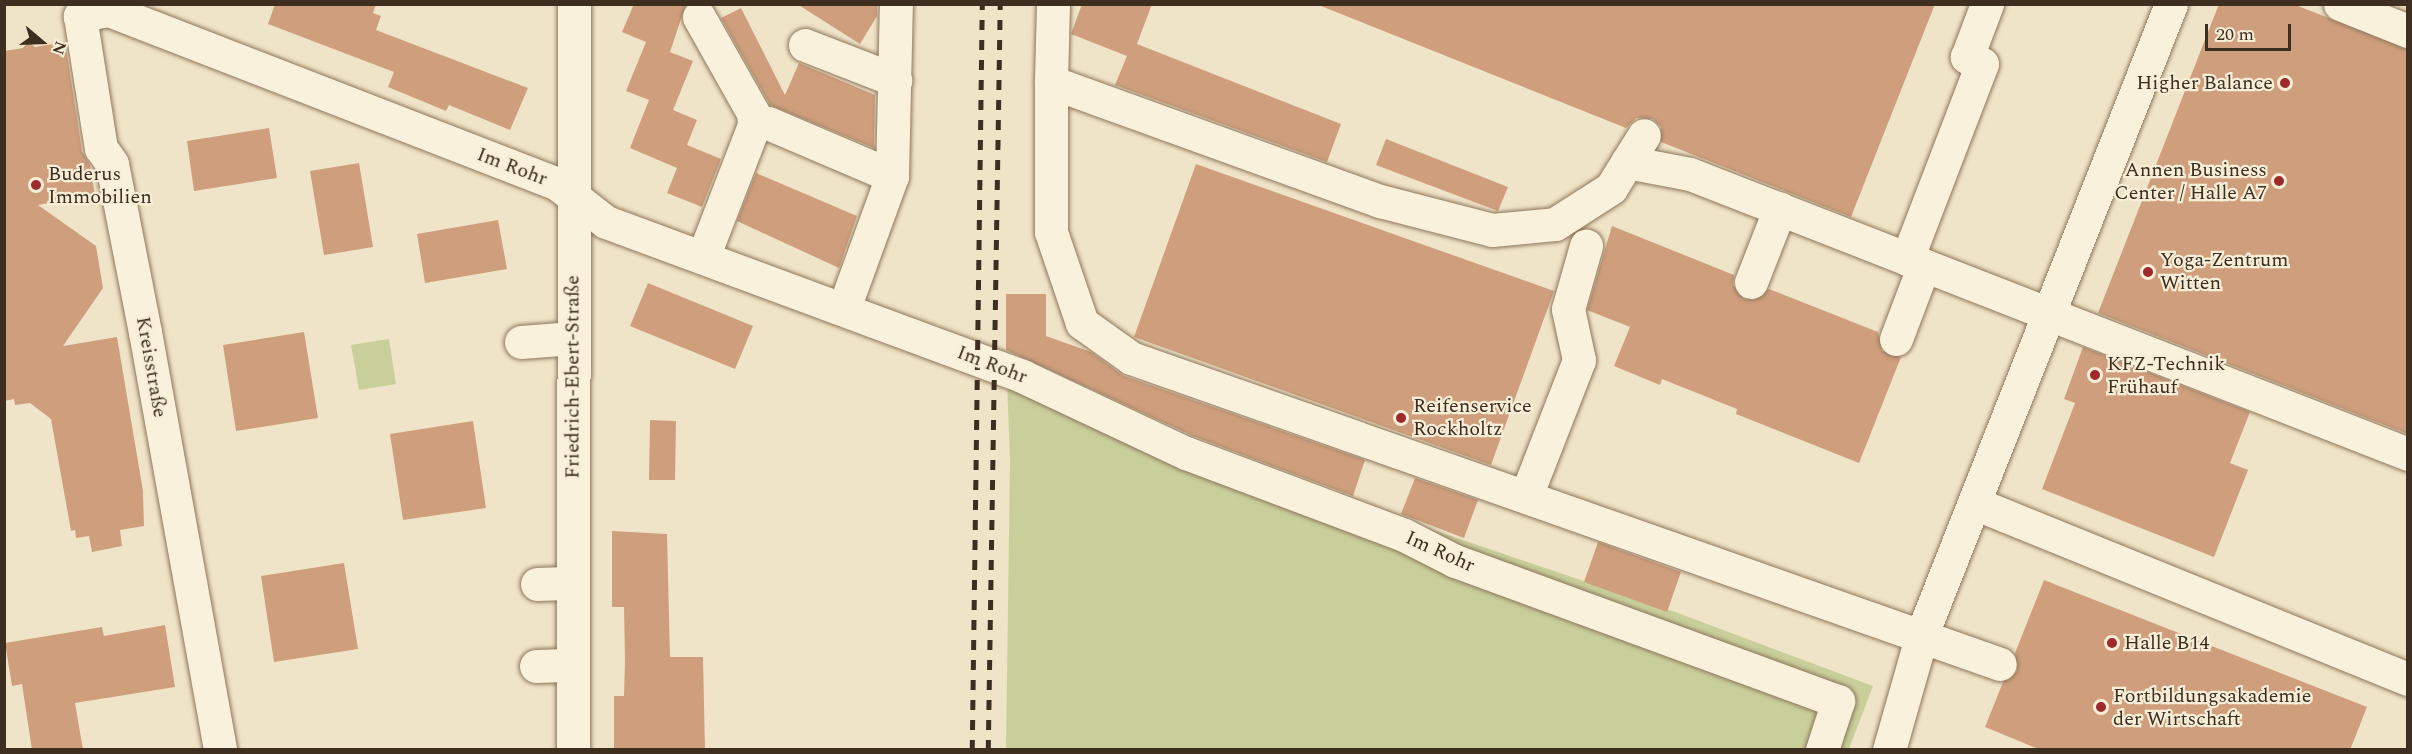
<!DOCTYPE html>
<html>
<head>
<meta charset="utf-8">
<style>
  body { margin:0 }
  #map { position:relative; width:2412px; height:754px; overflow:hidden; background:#f0e4c8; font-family:Spectral,serif }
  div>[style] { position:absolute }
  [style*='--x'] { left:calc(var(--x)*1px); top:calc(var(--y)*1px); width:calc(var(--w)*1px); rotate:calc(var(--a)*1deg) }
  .green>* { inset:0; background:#c9cf9b }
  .building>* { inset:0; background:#cf9f7d }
  .roads { filter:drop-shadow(0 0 2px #8d765c) drop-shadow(0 0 2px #8d765c) }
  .minor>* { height:33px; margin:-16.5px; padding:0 16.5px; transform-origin:16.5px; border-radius:16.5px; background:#faf1dc }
  .rail>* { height:4.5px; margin-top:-2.25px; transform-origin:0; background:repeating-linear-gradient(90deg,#3d2e20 0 10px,transparent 0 20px) }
  .dots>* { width:16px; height:16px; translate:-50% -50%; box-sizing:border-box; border:3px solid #f7eed8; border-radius:50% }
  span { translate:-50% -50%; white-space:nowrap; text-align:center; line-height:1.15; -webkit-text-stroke:4.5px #f7eed8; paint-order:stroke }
  .poi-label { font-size:20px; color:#3d2e20 }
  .right { translate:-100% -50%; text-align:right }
  .left { translate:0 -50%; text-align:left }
  .street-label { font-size:20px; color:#3d2e20 }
  .frame { position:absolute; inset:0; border:6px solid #3d2e20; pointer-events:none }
  .north { position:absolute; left:12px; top:12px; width:60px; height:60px; -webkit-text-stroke:4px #f7eed8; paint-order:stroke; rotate:109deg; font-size:16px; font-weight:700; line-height:24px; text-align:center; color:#3d2e20 }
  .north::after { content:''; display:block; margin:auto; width:21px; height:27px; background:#3d2e20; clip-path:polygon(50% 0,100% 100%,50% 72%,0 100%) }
  .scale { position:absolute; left:2205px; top:24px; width:86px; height:27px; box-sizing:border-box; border:3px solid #3d2e20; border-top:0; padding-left:8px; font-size:18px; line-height:21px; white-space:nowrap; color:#3d2e20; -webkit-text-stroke:4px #f7eed8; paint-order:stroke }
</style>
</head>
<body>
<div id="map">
  <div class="green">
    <div style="clip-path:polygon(389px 339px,396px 384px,359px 390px,351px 345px)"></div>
    <div style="clip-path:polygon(1006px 356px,1192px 448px,1678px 613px,1873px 686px,1849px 749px,1006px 750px,1010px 460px)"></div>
  </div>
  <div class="building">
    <div style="clip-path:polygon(275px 4px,376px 4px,373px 13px,381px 16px,376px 30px,528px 88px,510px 130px,449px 105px,446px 111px,388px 87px,394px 72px,268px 24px)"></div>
    <div style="clip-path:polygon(634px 4px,686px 4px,670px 52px,693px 61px,673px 110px,697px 120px,687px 145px,721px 159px,702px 207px,667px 193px,677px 168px,630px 148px,649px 100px,626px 91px,646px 42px,622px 32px)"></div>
    <div style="clip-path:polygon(797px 4px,877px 4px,877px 16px,860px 44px)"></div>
    <div style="clip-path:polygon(1082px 4px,1152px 4px,1137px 44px,1341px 124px,1327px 162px,1115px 85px,1127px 56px,1071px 34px)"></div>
    <div style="clip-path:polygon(1316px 4px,1935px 4px,1851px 217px,1661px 142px,1661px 127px,1653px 119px,1636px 118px,1626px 128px)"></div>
    <div style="clip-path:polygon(2219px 4px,2293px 4px,2408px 49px,2408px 434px,2098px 313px)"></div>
    <div style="clip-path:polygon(741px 8px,785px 95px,799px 63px,875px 95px,874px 148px,770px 105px,721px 18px)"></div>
    <div style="clip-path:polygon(28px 42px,35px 47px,65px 42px,82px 151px,90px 165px,95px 195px,38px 205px,96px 246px,103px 288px,63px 346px,117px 337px,143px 491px,144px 526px,120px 530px,122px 546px,92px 552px,89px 536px,76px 538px,75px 530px,71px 531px,51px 419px,30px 403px,15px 405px,14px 399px,4px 401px,4px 51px,23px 48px)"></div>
    <div style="clip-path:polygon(269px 128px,277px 178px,194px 191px,187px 141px)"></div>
    <div style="clip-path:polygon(1386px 139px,1508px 187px,1498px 211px,1376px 165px)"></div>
    <div style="clip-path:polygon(359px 163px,373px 247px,324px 255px,310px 171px)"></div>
    <div style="clip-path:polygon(1196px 164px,1554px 291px,1491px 465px,1134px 337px)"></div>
    <div style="clip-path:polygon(756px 173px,857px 216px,839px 268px,737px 221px)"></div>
    <div style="clip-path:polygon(498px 220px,507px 269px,425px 283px,417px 234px)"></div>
    <div style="clip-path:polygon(1612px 226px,1734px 275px,1733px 285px,1744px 299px,1754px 300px,1769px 289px,1878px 332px,1882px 351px,1901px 357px,1859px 463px,1736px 414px,1737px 409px,1662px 379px,1660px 385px,1614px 366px,1630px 327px,1587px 310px)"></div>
    <div style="clip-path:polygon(648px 283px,753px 326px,735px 369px,630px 326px)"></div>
    <div style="clip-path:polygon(1006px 294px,1046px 294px,1046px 336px,1091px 352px,1124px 376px,1365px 460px,1353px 496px,1193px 436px,1006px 350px)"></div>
    <div style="clip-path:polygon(304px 332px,318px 418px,236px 431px,223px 345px)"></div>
    <div style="clip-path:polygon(2083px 347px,2250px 412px,2230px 463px,2248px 470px,2214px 557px,2042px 489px,2075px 403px,2064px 399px)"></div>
    <div style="clip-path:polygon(650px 420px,676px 421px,675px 480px,649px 480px)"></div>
    <div style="clip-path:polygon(473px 421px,486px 508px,403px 520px,390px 434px)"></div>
    <div style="clip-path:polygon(1415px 478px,1478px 500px,1464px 538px,1401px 514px)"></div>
    <div style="clip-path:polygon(612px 531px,667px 534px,670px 657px,703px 657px,705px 750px,614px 750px,614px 696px,624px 696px,625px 660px,624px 607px,612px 607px)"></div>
    <div style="clip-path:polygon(1598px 542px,1681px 572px,1667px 612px,1584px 582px)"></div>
    <div style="clip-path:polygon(344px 563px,358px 649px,274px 662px,261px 576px)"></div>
    <div style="clip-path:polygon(2044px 580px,2367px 707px,2350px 750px,2041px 750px,1985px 727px,2003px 682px,2017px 671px,2015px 653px)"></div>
    <div style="clip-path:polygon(165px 625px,175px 687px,75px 703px,83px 750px,32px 750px,22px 684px,12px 686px,5px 643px,102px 627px,104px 636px)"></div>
  </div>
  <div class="roads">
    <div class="minor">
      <div style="--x:100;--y:4;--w:7;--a:74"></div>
      <div style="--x:102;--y:11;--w:23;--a:167"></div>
      <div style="--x:80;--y:16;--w:134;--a:81"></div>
      <div style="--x:101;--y:148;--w:19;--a:55"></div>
      <div style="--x:112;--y:164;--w:171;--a:78.9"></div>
      <div style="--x:145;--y:332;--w:425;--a:79.8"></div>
      <div style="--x:1053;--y:4;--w:78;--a:91.5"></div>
      <div style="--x:1051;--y:82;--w:350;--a:19.9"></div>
      <div style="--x:1380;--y:201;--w:116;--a:14.5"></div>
      <div style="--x:1492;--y:230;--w:63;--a:-5.4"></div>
      <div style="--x:1555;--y:224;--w:67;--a:-32.7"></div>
      <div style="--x:1611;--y:188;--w:62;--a:-58.1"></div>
      <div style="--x:2340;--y:4;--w:73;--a:21.7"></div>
      <div style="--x:102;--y:11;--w:7;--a:-8"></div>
      <div style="--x:109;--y:10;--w:479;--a:21.2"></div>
      <div style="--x:556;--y:183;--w:63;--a:38"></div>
      <div style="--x:606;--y:222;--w:444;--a:20.3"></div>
      <div style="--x:1022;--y:376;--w:181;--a:25.2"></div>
      <div style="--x:1186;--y:453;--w:233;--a:20.6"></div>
      <div style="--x:1404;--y:535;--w:57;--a:27"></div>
      <div style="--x:1455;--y:561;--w:408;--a:20.1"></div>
      <div style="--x:1838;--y:701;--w:52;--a:108.1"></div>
      <div style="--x:699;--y:17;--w:110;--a:60.6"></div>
      <div style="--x:753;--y:113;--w:12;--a:85"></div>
      <div style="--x:754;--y:125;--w:142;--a:111.1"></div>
      <div style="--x:805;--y:45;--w:97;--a:21.3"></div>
      <div style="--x:1051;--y:82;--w:150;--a:90"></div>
      <div style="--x:1051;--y:232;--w:96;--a:71.2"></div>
      <div style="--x:1082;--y:323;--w:60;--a:35.5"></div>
      <div style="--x:1131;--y:358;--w:921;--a:19.4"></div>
      <div style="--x:768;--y:123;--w:135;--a:23.1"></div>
      <div style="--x:1627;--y:162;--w:64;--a:10.8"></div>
      <div style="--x:1690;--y:174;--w:771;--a:21.3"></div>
      <div style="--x:1907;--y:259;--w:209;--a:-69"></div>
      <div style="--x:1982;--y:64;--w:17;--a:-155"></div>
      <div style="--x:1967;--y:57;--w:57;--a:-69.3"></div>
      <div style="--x:1751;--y:282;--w:79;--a:-68.6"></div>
      <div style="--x:844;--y:308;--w:140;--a:-70"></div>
      <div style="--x:892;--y:176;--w:172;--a:-88.7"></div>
      <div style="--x:1896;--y:339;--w:79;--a:-69.3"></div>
      <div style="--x:521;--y:342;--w:52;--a:-4.4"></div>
      <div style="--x:1526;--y:496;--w:146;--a:-68.7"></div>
      <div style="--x:1579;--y:360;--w:52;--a:-102.2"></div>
      <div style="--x:1568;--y:309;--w:66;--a:-74.1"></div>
      <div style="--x:1974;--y:503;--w:468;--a:22.1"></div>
      <div style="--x:537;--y:584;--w:36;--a:-2"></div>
      <div style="--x:536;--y:666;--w:37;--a:-2"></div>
      <div style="--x:573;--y:750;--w:746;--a:-89.92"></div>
      <div style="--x:1889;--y:750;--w:121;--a:-74.1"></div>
      <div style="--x:1922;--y:634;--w:677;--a:-68.43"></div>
    </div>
  </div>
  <div class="rail">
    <div style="--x:972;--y:750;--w:746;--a:-89.23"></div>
    <div style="--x:988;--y:750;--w:746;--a:-89.08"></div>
  </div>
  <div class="dots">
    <div style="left:2285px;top:83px;background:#9e2a2b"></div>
    <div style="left:2279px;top:181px;background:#9e2a2b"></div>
    <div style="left:36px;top:185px;background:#9e2a2b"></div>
    <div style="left:2148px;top:272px;background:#9e2a2b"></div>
    <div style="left:2095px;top:375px;background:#9e2a2b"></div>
    <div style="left:1401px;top:418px;background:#9e2a2b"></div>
    <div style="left:2112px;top:643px;background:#9e2a2b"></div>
    <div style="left:2101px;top:707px;background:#9e2a2b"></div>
  </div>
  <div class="poi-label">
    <span class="right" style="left:2273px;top:83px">Higher Balance</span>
    <span class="right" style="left:2267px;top:182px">Annen Business<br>Center / Halle A7</span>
    <span class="left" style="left:48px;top:186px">Buderus<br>Immobilien</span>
    <span class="left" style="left:2160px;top:272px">Yoga-Zentrum<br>Witten</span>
    <span class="left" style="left:2107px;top:376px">KFZ-Technik<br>Frühauf</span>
    <span class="left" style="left:1413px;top:418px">Reifenservice<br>Rockholtz</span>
    <span class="left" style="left:2124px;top:643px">Halle B14</span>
    <span class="left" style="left:2113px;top:708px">Fortbildungsakademie<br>der Wirtschaft</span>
  </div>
  <div class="street-label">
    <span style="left:512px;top:167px;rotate:21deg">Im Rohr</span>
    <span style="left:992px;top:365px;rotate:21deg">Im Rohr</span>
    <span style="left:151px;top:367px;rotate:80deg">Kreisstraße</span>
    <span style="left:573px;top:377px;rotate:-90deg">Friedrich-Ebert-Straße</span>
    <span style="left:1440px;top:552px;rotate:24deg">Im Rohr</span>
  </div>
  <div class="frame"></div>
  <div class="north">N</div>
  <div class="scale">20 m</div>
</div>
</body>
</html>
